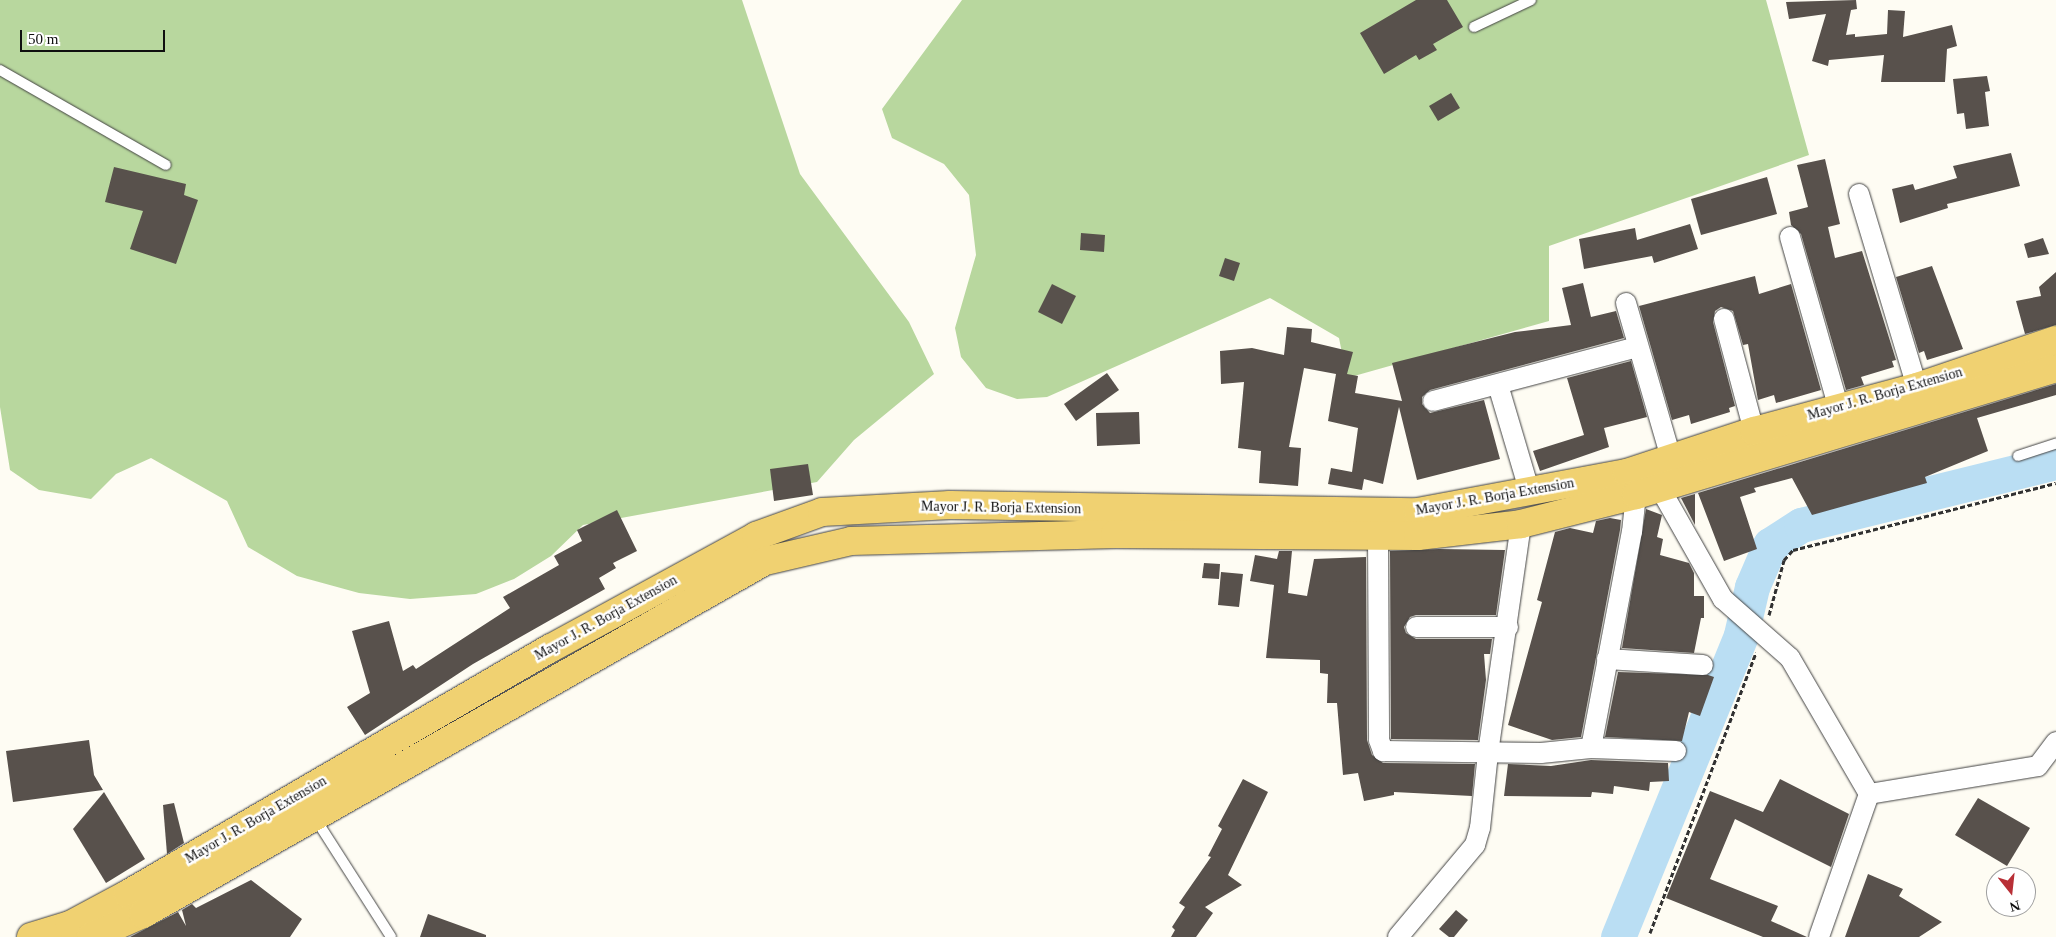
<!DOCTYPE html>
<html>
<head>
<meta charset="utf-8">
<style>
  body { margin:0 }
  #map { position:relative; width:2056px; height:937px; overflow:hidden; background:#fefcf3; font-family:Georgia,serif }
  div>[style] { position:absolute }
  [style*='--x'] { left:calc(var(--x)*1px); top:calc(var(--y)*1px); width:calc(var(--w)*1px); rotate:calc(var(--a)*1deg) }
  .forest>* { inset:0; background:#b8d79e }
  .river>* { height:35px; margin:-17.5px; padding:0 17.5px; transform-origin:17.5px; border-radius:17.5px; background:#badef3 }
  .building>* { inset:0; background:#58514c }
  .path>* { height:3px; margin-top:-1.5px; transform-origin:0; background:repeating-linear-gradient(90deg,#313131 0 5px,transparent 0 7.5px) }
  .roads { filter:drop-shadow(0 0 1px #424242) drop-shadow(0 0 1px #424242) }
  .service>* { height:10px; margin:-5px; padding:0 5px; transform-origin:5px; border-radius:5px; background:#fff }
  .minor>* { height:20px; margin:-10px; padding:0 10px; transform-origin:10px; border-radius:10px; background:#fff }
  .primary>* { height:28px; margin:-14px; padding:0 14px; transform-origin:14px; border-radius:14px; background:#f0d171 }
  span { translate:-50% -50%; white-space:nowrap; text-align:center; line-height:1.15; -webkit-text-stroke:5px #fff; paint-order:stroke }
  .street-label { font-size:14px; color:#0f0f0f }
  .north { position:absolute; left:1986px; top:867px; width:50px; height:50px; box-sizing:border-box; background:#fff; border:1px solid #9f9f9f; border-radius:50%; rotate:164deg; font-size:14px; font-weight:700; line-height:20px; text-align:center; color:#0f0f0f }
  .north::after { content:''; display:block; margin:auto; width:18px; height:22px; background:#b82f36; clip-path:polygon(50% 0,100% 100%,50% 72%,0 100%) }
  .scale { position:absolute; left:20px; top:30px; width:145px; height:22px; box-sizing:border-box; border:2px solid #0f0f0f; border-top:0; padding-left:6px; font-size:15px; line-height:18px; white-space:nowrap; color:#0f0f0f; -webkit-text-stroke:4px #fff; paint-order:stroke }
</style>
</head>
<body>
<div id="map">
  <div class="forest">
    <div style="clip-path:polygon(0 0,742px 0,800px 174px,909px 322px,934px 374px,854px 440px,817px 482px,583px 525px,551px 556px,514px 579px,476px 594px,410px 599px,359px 593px,297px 576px,248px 547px,227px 501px,151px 458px,116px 474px,91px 499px,39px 490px,10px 470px,0 407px)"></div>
    <div style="clip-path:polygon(962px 0,1766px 0,1809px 155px,1549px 246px,1549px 321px,1347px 378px,1339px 338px,1270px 298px,1047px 397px,1017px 399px,986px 388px,961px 357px,955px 328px,976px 255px,969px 195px,944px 164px,892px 138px,882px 109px)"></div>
  </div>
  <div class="river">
    <div style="--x:1618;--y:937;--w:326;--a:-67.8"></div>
    <div style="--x:1741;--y:635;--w:49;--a:-77.1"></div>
    <div style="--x:1752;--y:587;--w:46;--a:-66.8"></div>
    <div style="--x:1770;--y:545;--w:37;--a:-33"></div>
    <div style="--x:1801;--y:525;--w:263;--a:-13.9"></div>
  </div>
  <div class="building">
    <div style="clip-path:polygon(1416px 0,1447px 0,1463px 27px,1433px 44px,1437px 50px,1419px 60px,1416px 55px,1384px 74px,1360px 33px)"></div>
    <div style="clip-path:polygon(1856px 0,1857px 9px,1851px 10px,1846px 35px,1855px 34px,1855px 37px,1887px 34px,1888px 10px,1905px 11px,1903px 37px,1952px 25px,1957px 46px,1947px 49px,1945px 82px,1881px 82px,1884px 55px,1829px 60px,1828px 66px,1812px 61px,1826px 14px,1789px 19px,1786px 2px)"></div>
    <div style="clip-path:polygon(1987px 76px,1990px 91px,1985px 92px,1989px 126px,1966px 129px,1964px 113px,1957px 114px,1953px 79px)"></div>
    <div style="clip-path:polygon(1451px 93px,1460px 108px,1438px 121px,1429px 106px)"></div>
    <div style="clip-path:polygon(2011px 153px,2020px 186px,1947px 204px,1948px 208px,1900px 223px,1892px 189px,1913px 184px,1915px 190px,1957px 178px,1953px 166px)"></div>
    <div style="clip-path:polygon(1825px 159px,1840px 224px,1828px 227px,1835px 258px,1862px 251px,1896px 360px,1892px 361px,1894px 367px,1861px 377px,1864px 385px,1846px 390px,1801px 234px,1791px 225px,1789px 212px,1808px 207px,1797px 165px)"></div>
    <div style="clip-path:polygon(114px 167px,186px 184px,184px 195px,198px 200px,176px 264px,130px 249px,143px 211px,105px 202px)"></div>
    <div style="clip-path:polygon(1767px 177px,1777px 214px,1701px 235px,1691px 199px)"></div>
    <div style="clip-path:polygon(1690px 224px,1698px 249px,1654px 263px,1652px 256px,1584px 269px,1579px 239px,1635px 228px,1637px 240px)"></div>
    <div style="clip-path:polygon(1081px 233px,1105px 235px,1104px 252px,1080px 250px)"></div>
    <div style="clip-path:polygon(2043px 238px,2049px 254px,2028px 258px,2024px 244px)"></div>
    <div style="clip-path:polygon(1225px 258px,1240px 263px,1234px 281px,1219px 276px)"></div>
    <div style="clip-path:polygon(1932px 266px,1963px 349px,1927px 360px,1924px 351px,1919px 353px,1896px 277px)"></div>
    <div style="clip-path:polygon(2056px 272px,2056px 325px,2025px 334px,2016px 301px,2041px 296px,2039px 287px)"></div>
    <div style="clip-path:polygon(1755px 276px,1759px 294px,1791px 284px,1821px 390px,1776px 403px,1774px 395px,1758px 400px,1748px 344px,1743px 345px,1733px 311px,1721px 307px,1715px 311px,1713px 322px,1735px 406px,1729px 408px,1730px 412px,1691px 424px,1689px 415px,1672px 420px,1639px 306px)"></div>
    <div style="clip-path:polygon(1583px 283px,1591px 317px,1616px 311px,1624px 338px,1430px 390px,1422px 397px,1422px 404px,1430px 413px,1484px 400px,1500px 459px,1417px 480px,1399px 407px,1383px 484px,1364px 479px,1362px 490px,1328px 484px,1331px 468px,1352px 472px,1358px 428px,1328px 421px,1336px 374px,1304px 368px,1289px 447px,1301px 448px,1298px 486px,1259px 483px,1261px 451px,1238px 448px,1244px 382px,1221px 384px,1220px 351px,1252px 348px,1284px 355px,1287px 327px,1312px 329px,1311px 342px,1353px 352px,1347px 374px,1358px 376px,1355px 393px,1402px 401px,1392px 363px,1515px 332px,1571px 325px,1562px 288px)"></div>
    <div style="clip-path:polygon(1052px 284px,1076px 296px,1062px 324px,1038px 312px)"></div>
    <div style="clip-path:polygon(1631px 361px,1647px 417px,1604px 428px,1609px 447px,1540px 471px,1533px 451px,1584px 435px,1567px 378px)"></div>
    <div style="clip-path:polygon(1107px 373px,1119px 390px,1076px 421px,1064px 404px)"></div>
    <div style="clip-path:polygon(2056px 384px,2056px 395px,1977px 418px,1988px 451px,1925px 477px,1927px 483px,1812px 515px,1792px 478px,1754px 488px,1756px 492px,1740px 497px,1757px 549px,1724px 561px,1698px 493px)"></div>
    <div style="clip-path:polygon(1139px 412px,1140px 444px,1097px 446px,1096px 413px)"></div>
    <div style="clip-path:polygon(808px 464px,813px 495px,774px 501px,770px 469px)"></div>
    <div style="clip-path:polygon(1695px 494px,1695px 525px,1681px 498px)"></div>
    <div style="clip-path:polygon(1646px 509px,1662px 515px,1657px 537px,1663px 539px,1660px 555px,1689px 563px,1694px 573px,1694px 596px,1704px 596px,1704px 618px,1701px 618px,1694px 653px,1622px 648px)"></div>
    <div style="clip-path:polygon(617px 510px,637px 551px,613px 563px,616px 568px,599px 578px,605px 589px,473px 664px,365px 735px,347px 707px,370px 693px,352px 631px,389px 621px,403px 671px,413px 665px,416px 669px,510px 608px,503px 597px,559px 565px,554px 556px,582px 541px,577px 530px)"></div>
    <div style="clip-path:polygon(1610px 518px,1621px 520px,1620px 530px,1581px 737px,1552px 740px,1508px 725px,1542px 602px,1537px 600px,1555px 532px,1570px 528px,1593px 533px,1596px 521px)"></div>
    <div style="clip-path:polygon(1439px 549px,1505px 550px,1496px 615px,1416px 615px,1410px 617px,1404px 627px,1406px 633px,1416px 639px,1492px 639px,1490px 654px,1484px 654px,1486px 680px,1478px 740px,1391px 739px,1390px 551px)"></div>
    <div style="clip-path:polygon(1279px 551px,1292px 551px,1288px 593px,1307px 596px,1314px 559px,1366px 557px,1367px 740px,1372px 755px,1383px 763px,1475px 764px,1472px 796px,1394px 792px,1394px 795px,1364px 801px,1358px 773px,1343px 775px,1337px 703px,1327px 703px,1328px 674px,1320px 673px,1320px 660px,1266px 658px,1274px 585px,1250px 581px,1255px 555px,1277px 559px)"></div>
    <div style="clip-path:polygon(1204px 563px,1220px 564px,1219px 579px,1202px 578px)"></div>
    <div style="clip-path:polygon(1221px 572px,1243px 574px,1239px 607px,1218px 605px)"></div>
    <div style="clip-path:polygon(1618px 672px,1708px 675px,1714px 677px,1700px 716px,1689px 712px,1682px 741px,1605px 737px)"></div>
    <div style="clip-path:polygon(89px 740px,94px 775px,103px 790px,13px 802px,6px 751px)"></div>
    <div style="clip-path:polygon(1591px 760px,1668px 763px,1669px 781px,1650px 782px,1649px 791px,1614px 786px,1613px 794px,1592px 792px,1591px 797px,1504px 796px,1508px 764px,1551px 766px)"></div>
    <div style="clip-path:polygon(1243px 779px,1268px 792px,1228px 875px,1242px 885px,1205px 907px,1213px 913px,1196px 937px,1171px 937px,1175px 930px,1172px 927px,1185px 907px,1179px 903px,1211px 857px,1208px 856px,1222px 829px,1218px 826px)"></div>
    <div style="clip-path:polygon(1780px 779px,1849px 814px,1831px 867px,1735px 819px,1710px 879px,1778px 906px,1771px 921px,1807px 937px,1763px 937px,1666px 898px,1710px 791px,1763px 812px)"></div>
    <div style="clip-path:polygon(104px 792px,145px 859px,106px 883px,73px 829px)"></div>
    <div style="clip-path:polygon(1978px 798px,2030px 828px,2007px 866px,1955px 835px)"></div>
    <div style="clip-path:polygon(174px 803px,184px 843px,167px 854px,163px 805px)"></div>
    <div style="clip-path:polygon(1868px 874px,1903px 889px,1899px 896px,1942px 922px,1919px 937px,1845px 937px)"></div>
    <div style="clip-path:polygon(251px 880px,302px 919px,290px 937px,130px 937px,178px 912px,186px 926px,182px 910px,192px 904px,196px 908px)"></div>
    <div style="clip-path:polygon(1456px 910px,1468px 920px,1454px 937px,1449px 937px,1439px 929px)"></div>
    <div style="clip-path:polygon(428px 914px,486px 935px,486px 937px,420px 937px)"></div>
  </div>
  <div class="path">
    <div style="--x:1769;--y:615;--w:57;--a:-74.7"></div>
    <div style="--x:1784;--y:560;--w:13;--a:-48"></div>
    <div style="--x:1793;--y:550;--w:271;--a:-14.3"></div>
    <div style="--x:1650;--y:933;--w:300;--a:-69.3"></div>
  </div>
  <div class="roads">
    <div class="service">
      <div style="--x:1474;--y:27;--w:63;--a:-25.3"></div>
      <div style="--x:0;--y:70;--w:191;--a:29.8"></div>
      <div style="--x:2018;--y:456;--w:40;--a:-18"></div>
      <div style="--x:315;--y:818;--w:141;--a:57.4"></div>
    </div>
    <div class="minor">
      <div style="--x:1859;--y:194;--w:202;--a:73.3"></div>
      <div style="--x:1790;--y:237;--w:179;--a:74.1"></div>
      <div style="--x:1626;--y:303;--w:161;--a:73.8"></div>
      <div style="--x:1724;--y:319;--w:116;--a:75"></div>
      <div style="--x:1498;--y:385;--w:113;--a:73.5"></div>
      <div style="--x:1433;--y:401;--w:212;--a:-14.8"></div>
      <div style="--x:1653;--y:476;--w:142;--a:60.4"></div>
      <div style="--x:1723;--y:599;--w:89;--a:41.4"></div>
      <div style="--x:1790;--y:658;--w:157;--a:59.8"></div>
      <div style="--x:1869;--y:794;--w:151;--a:109.3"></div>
      <div style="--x:1378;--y:536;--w:204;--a:89.7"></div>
      <div style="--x:1379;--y:740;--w:12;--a:70"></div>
      <div style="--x:1383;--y:751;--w:158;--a:0.7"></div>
      <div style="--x:1541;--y:753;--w:50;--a:-5.7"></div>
      <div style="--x:1591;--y:748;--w:85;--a:2"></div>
      <div style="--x:1416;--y:627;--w:92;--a:0"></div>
      <div style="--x:1607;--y:659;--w:96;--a:3.6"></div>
      <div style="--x:1591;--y:748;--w:220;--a:-79.3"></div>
      <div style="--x:1632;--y:532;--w:37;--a:-84"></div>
      <div style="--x:1636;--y:495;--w:11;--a:-117"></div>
      <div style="--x:1869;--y:794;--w:171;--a:-9.4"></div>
      <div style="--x:2038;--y:766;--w:30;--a:-53"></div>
      <div style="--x:1398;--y:937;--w:120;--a:-50.1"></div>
      <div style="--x:1475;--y:845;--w:18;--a:-74"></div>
      <div style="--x:1480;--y:828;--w:75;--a:-83.9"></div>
      <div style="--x:1488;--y:753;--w:231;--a:-81.8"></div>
    </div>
    <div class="primary">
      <div style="--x:31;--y:937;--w:41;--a:-17.1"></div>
      <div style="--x:70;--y:925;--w:66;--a:-28.1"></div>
      <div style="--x:128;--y:894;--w:489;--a:-30.2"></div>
      <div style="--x:551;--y:648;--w:234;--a:-28.6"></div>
      <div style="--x:756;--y:536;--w:70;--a:-20"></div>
      <div style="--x:822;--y:512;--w:128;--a:-3.1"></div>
      <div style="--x:950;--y:505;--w:468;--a:0.9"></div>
      <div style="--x:1418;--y:512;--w:213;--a:-10.6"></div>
      <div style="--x:1627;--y:473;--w:134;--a:-18.3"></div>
      <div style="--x:1754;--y:431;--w:169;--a:-15.1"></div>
      <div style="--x:1917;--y:387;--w:147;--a:-18.7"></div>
      <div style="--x:91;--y:937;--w:57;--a:-23.9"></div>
      <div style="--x:143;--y:914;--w:715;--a:-29.58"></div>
      <div style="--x:765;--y:561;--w:88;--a:-13.1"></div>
      <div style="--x:851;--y:541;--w:264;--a:-1.5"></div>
      <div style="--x:1115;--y:534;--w:303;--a:0.4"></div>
      <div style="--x:1418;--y:536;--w:104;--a:-6.6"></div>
      <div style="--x:1521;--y:524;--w:119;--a:-14.2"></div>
      <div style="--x:1636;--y:495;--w:439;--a:-16.8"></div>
    </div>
  </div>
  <div class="street-label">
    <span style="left:1885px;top:394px;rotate:-16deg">Mayor J. R. Borja Extension</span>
    <span style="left:1495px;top:497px;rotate:-10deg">Mayor J. R. Borja Extension</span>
    <span style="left:1001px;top:508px;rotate:1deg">Mayor J. R. Borja Extension</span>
    <span style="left:606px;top:618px;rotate:-29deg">Mayor J. R. Borja Extension</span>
    <span style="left:256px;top:820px;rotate:-30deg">Mayor J. R. Borja Extension</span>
  </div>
  <div class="north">N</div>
  <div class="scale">50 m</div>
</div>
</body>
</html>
